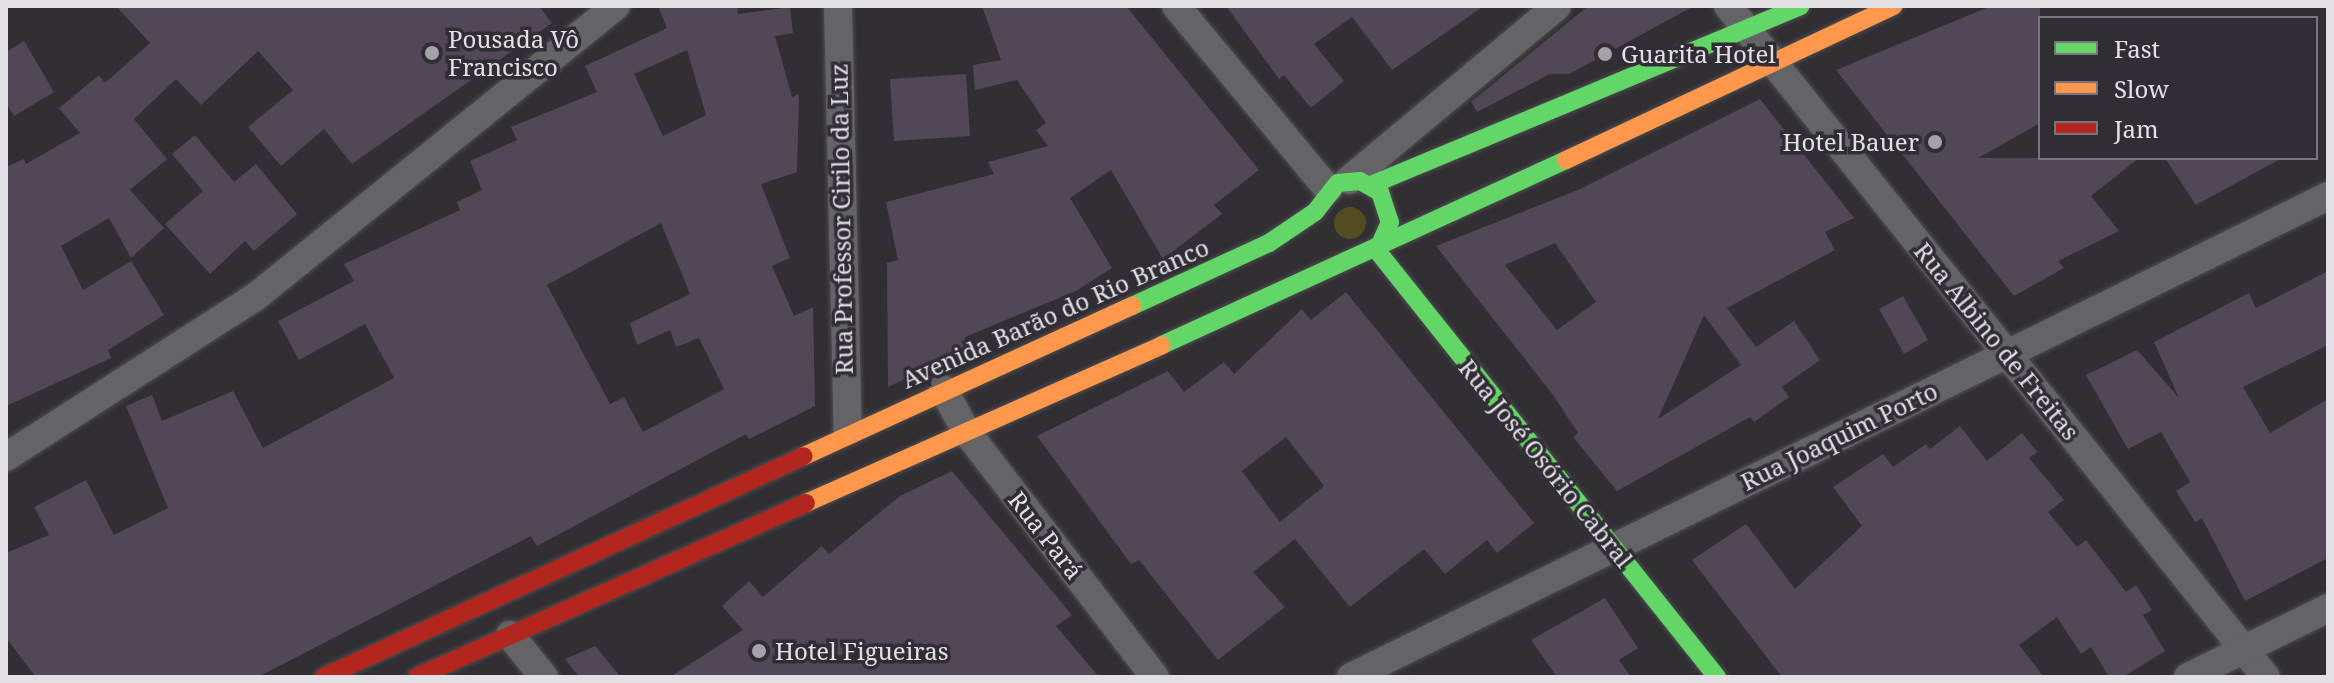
<!DOCTYPE html>
<html>
<head>
<meta charset="utf-8">
<style>
  body { margin:0 }
  #map { position:relative; width:2334px; height:683px; overflow:hidden; background:#312f33; font-family:"Noto Serif",serif }
  div>[style] { position:absolute }
  [style*='--x'] { left:calc(var(--x)*1px); top:calc(var(--y)*1px); width:calc(var(--w)*1px); rotate:calc(var(--a)*1deg) }
  .green>* { inset:0; background:#534c23 }
  .round { border-radius:50% }
  .building>* { inset:0; background:#504855 }
  .roads { filter:drop-shadow(0 0 2px #4e4c4f) drop-shadow(0 0 2px #4e4c4f) }
  .street>* { height:28px; margin:-14px; padding:0 14px; transform-origin:14px; border-radius:14px; background:#646365 }
  .fast>* { height:18px; margin:-9px; padding:0 9px; transform-origin:9px; border-radius:9px; background:#63d668 }
  .slow>* { height:18px; margin:-9px; padding:0 9px; transform-origin:9px; border-radius:9px; background:#ff974d }
  .jam>* { height:18px; margin:-9px; padding:0 9px; transform-origin:9px; border-radius:9px; background:#b3261e }
  .dots>* { width:22px; height:22px; translate:-50% -50%; box-sizing:border-box; border:4px solid #312d35; border-radius:50% }
  span { translate:-50% -50%; white-space:nowrap; text-align:center; line-height:1.15; -webkit-text-stroke:7px #312d35; paint-order:stroke }
  .poi-label { font-size:24px; color:#e3e0e5 }
  .left { translate:0 -50%; text-align:left }
  .right { translate:-100% -50%; text-align:right }
  .street-label { font-size:24px; color:#e3e0e5 }
  .frame { position:absolute; inset:0; border:8px solid #e3e0e5; pointer-events:none }
  .legend { position:absolute; left:2038px; top:16px; width:280px; height:144px; box-sizing:border-box; background:#312d35; border:2px solid #78757b; margin:0; padding:10px 14px; list-style:none; font-size:24px; color:#e3e0e5 }
  .legend li { display:flex; align-items:center; gap:16px; height:40px }
  .legend b { width:40px; border:2px solid #78757b }
</style>
</head>
<body>
<div id="map">
  <div class="green">
    <div class="round" style="left:1334px;top:207px;width:32px;height:32px"></div>
  </div>
  <div class="building">
    <div style="clip-path:polygon(116px 6px,539px 6px,552px 23px,352px 164px,324px 129px,281px 166px,248px 127px,293px 90px,258px 51px,201px 105px,176px 79px,134px 119px,167px 159px,130px 190px,164px 228px,131px 258px,109px 218px,61px 246px,83px 290px,131px 261px,164px 315px,108px 350px,111px 358px,6px 406px,6px 167px,24px 159px,26px 164px,80px 133px,59px 108px,99px 75px,105px 83px,150px 43px)"></div>
    <div style="clip-path:polygon(evenodd,658px 6px,737px 6px,738px 14px,790px 7px,793px 33px,775px 36px,792px 97px,799px 94px,797px 172px,761px 184px,790px 258px,772px 266px,794px 316px,813px 307px,815px 406px,749px 439px,746px 434px,537px 546px,531px 536px,258px 677px,36px 677px,6px 638px,6px 553px,49px 535px,34px 507px,86px 480px,114px 535px,168px 508px,126px 406px,152px 395px,162px 421px,233px 391px,263px 448px,394px 378px,365px 324px,299px 360px,278px 321px,354px 281px,344px 264px,460px 210px,457px 202px,482px 190px,470px 161px,517px 140px,511px 127px,597px 92px,585px 66px,667px 28px,658px 6px,687px 50px,706px 115px,663px 136px,634px 74px,687px 50px,658px 6px,661px 223px,690px 294px,630px 323px,637px 345px,670px 330px,676px 347px,699px 338px,724px 389px,643px 432px,624px 397px,610px 404px,547px 285px,661px 223px)"></div>
    <div style="clip-path:polygon(982px 6px,1126px 6px,1259px 170px,1214px 205px,1222px 214px,1163px 259px,1111px 170px,1070px 198px,1112px 268px,1076px 291px,965px 337px,966px 350px,888px 387px,887px 263px,898px 260px,886px 202px,994px 174px,988px 162px,1048px 146px,1036px 130px,1046px 123px,1017px 80px,975px 90px,973px 65px,1001px 60px)"></div>
    <div style="clip-path:polygon(1226px 6px,1484px 6px,1392px 70px,1352px 17px,1314px 44px,1344px 81px,1311px 108px,1284px 75px,1279px 79px)"></div>
    <div style="clip-path:polygon(1588px 6px,1694px 6px,1569px 74px,1550px 74px,1477px 112px,1471px 102px)"></div>
    <div style="clip-path:polygon(1991px 6px,2040px 6px,2040px 123px,1978px 158px,2139px 158px,2091px 196px,2119px 231px,2058px 261px,2064px 268px,2014px 296px,1836px 70px)"></div>
    <div style="clip-path:polygon(24px 41px,54px 92px,14px 116px,6px 103px,6px 52px)"></div>
    <div style="clip-path:polygon(966px 74px,970px 136px,894px 141px,890px 79px)"></div>
    <div style="clip-path:polygon(evenodd,1760px 99px,1854px 218px,1825px 232px,1835px 250px,1727px 308px,1756px 347px,1794px 321px,1820px 360px,1782px 387px,1789px 397px,1754px 422px,1750px 417px,1617px 491px,1573px 437px,1578px 433px,1553px 395px,1436px 246px,1578px 190px,1760px 99px,1555px 243px,1596px 302px,1557px 330px,1505px 265px,1555px 243px,1760px 99px,1704px 315px,1741px 365px,1658px 419px,1704px 315px)"></div>
    <div style="clip-path:polygon(195px 135px,234px 182px,256px 164px,297px 214px,254px 251px,245px 241px,210px 274px,165px 224px,203px 191px,172px 154px)"></div>
    <div style="clip-path:polygon(2165px 158px,2282px 158px,2196px 205px)"></div>
    <div style="clip-path:polygon(2328px 271px,2328px 345px,2243px 387px,2270px 433px,2328px 399px,2328px 558px,2245px 601px,2202px 518px,2195px 522px,2176px 491px,2190px 482px,2161px 432px,2128px 449px,2086px 375px,2137px 350px,2179px 398px,2154px 342px,2249px 293px,2256px 308px)"></div>
    <div style="clip-path:polygon(evenodd,1346px 292px,1534px 523px,1497px 553px,1487px 540px,1445px 574px,1424px 549px,1350px 607px,1295px 539px,1253px 572px,1285px 607px,1218px 660px,1139px 560px,1131px 564px,1037px 436px,1168px 371px,1184px 392px,1224px 362px,1234px 374px,1302px 309px,1311px 320px,1346px 292px,1286px 437px,1324px 486px,1280px 522px,1242px 471px,1286px 437px)"></div>
    <div style="clip-path:polygon(1903px 296px,1928px 340px,1904px 354px,1879px 309px)"></div>
    <div style="clip-path:polygon(1960px 426px,1987px 461px,2022px 433px,2037px 452px,2029px 458px,2064px 500px,2048px 512px,2077px 547px,2086px 540px,2126px 592px,2136px 585px,2152px 610px,2143px 615px,2165px 651px,2123px 677px,2109px 677px,2091px 647px,2081px 654px,2057px 617px,2019px 645px,2044px 677px,1782px 677px,1692px 560px,1746px 524px,1795px 589px,1862px 526px,1833px 487px,1883px 454px,1893px 467px,1926px 444px,1930px 449px)"></div>
    <div style="clip-path:polygon(952px 471px,1072px 615px,1056px 626px,1099px 677px,670px 677px,743px 630px,722px 606px,749px 581px,763px 597px,822px 546px,829px 554px,900px 496px)"></div>
    <div style="clip-path:polygon(1605px 598px,1638px 648px,1619px 660px,1631px 677px,1557px 677px,1531px 640px)"></div>
    <div style="clip-path:polygon(595px 646px,621px 677px,579px 677px,565px 659px)"></div>
  </div>
  <div class="roads">
    <div class="street">
      <div style="--x:838;--y:6;--w:425;--a:88.7"></div>
      <div style="--x:1176;--y:6;--w:238;--a:50.3"></div>
      <div style="--x:1728;--y:6;--w:860;--a:51.28"></div>
      <div style="--x:1349;--y:180;--w:271;--a:-39.9"></div>
      <div style="--x:943;--y:389;--w:48;--a:61.3"></div>
      <div style="--x:966;--y:431;--w:310;--a:52.5"></div>
      <div style="--x:6;--y:457;--w:295;--a:-32.7"></div>
      <div style="--x:254;--y:298;--w:465;--a:-38.9"></div>
      <div style="--x:510;--y:635;--w:54;--a:51"></div>
      <div style="--x:1351;--y:677;--w:1089;--a:-26.21"></div>
      <div style="--x:2188;--y:677;--w:156;--a:-26.2"></div>
    </div>
    <div class="fast">
      <div style="--x:1371;--y:185;--w:465;--a:-22.6"></div>
      <div style="--x:1375;--y:248;--w:549;--a:51.44"></div>
      <div style="--x:1132;--y:306;--w:151;--a:-24.7"></div>
      <div style="--x:1269;--y:243;--w:55;--a:-34"></div>
      <div style="--x:1315;--y:212;--w:37;--a:-52"></div>
      <div style="--x:1338;--y:183;--w:22;--a:-5"></div>
      <div style="--x:1360;--y:181;--w:23;--a:29"></div>
      <div style="--x:1380;--y:192;--w:32;--a:72"></div>
      <div style="--x:1390;--y:222;--w:22;--a:114"></div>
      <div style="--x:1162;--y:345;--w:444;--a:-24.6"></div>
    </div>
    <div class="slow">
      <div style="--x:1566;--y:160;--w:362;--a:-25.2"></div>
      <div style="--x:804;--y:456;--w:361;--a:-24.6"></div>
      <div style="--x:806;--y:503;--w:389;--a:-23.9"></div>
    </div>
    <div class="jam">
      <div style="--x:324;--y:677;--w:528;--a:-24.72"></div>
      <div style="--x:417;--y:677;--w:426;--a:-24.1"></div>
    </div>
  </div>
  <div class="dots">
    <div style="left:432px;top:53px;background:#a5a2a7"></div>
    <div style="left:1605px;top:54px;background:#a5a2a7"></div>
    <div style="left:1935px;top:142px;background:#a5a2a7"></div>
    <div style="left:759px;top:651px;background:#a5a2a7"></div>
  </div>
  <div class="poi-label">
    <span class="left" style="left:448px;top:53px">Pousada Vô<br>Francisco</span>
    <span class="left" style="left:1621px;top:54px">Guarita Hotel</span>
    <span class="right" style="left:1919px;top:142px">Hotel Bauer</span>
    <span class="left" style="left:775px;top:651px">Hotel Figueiras</span>
  </div>
  <div class="street-label">
    <span style="left:841px;top:219px;rotate:-91deg">Rua Professor Cirilo da Luz</span>
    <span style="left:1055px;top:313px;rotate:-24deg">Avenida Barão do Rio Branco</span>
    <span style="left:1997px;top:341px;rotate:51deg">Rua Albino de Freitas</span>
    <span style="left:1839px;top:436px;rotate:-26deg">Rua Joaquim Porto</span>
    <span style="left:1546px;top:463px;rotate:51deg">Rua José Osório Cabral</span>
    <span style="left:1046px;top:535px;rotate:52deg">Rua Pará</span>
  </div>
  <div class="frame"></div>
  <ul class="legend">
  <li><b style="height:10px;background:#63d668"></b>Fast</li>
  <li><b style="height:10px;background:#ff974d"></b>Slow</li>
  <li><b style="height:10px;background:#b3261e"></b>Jam</li>
  </ul>
</div>
</body>
</html>
